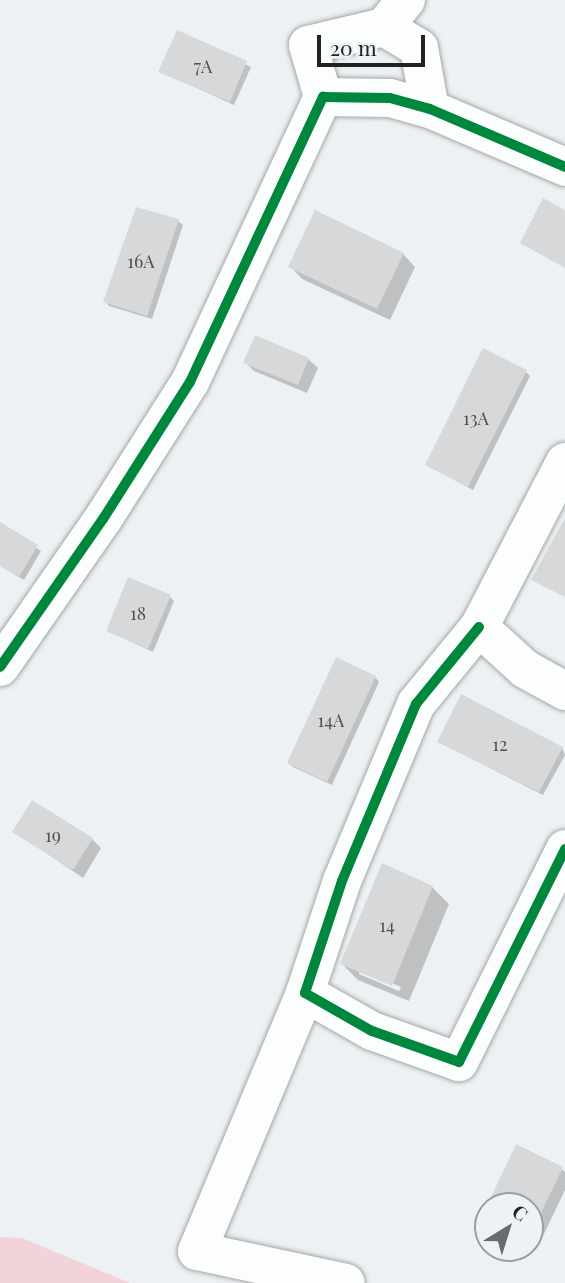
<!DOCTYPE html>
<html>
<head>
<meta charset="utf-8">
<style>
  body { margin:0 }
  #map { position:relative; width:565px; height:1283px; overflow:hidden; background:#eef1f3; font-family:"Playfair Display",serif }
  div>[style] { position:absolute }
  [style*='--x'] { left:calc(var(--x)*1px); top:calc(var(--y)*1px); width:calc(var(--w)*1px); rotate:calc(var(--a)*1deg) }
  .green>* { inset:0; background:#f3d3da }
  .shadow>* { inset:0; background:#0003 }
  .building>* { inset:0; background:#d6d8da }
  .roads { filter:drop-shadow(0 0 2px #a5a7a9) drop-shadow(0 0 2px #a5a7a9) }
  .minor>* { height:38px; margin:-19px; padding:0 19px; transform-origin:19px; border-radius:19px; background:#fcfdfd }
  .cycleway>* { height:10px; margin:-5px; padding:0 5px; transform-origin:5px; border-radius:5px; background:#00873e }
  span { translate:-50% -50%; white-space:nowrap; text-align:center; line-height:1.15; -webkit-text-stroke:5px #edf2f4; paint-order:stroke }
  .number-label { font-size:18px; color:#4f5152 }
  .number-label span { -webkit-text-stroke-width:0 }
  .north { position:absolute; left:474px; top:1192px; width:70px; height:70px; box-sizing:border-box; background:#edf2f4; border:2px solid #9b9fa0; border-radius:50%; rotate:38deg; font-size:19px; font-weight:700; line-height:28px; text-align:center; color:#212323 }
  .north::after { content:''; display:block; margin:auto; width:24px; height:32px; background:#696b6c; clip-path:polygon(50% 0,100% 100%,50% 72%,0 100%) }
  .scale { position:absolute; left:317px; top:35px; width:108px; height:32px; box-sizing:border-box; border:4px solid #212323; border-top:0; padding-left:9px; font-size:21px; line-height:24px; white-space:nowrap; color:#212323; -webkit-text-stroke:5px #edf2f4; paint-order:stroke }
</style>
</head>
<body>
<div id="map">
  <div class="green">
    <div style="clip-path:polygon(0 1237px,22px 1238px,130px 1283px,0 1283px)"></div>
  </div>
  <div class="shadow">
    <div style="clip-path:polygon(178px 32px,251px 67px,234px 105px,160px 71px)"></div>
    <div style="clip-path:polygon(178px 221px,183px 225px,152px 319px,109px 306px,105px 301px)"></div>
    <div style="clip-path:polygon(403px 254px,415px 267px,390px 320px,302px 279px,290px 266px)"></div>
    <div style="clip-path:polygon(256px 337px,308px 359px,318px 368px,307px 393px,254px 371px,245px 362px)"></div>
    <div style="clip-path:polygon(526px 372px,530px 376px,473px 490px,427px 465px)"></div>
    <div style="clip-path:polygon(0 524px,41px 551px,24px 580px,0 566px)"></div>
    <div style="clip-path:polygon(170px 597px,174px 601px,153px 652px,108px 631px)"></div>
    <div style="clip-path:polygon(375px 677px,379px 682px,332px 785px,293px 767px,289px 763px)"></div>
    <div style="clip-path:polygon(439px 742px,562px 748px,565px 755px,543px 795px)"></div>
    <div style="clip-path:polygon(14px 831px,92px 839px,101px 848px,83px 878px)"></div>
    <div style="clip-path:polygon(evenodd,432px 887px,449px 904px,409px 1001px,358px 980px,342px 964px,432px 887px,359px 970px,401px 987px,399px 991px,359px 974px,359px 970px)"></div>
    <div style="clip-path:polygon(562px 1169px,565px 1172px,565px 1190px,542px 1238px,530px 1232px,530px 1206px)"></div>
  </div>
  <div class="building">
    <div style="clip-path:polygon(177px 30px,247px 61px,230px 102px,158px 72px)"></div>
    <div style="clip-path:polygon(543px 198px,565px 210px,565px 268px,520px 243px)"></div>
    <div style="clip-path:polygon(136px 207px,179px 219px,147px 316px,103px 302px)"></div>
    <div style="clip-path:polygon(315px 210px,404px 253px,377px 309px,288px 267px)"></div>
    <div style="clip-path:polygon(255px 335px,309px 358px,298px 385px,243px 363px)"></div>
    <div style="clip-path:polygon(483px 348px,527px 370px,468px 487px,425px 465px)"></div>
    <div style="clip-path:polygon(565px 518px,565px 597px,531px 580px)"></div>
    <div style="clip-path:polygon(0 522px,38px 545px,19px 577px,0 566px)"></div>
    <div style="clip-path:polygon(128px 577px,171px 595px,148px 649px,106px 631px)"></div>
    <div style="clip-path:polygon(336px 657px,376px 676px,327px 782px,287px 763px)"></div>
    <div style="clip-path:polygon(461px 694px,563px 747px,539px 792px,437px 742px)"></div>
    <div style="clip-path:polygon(32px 800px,93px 838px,73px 870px,12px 832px)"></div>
    <div style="clip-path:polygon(382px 863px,433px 886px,392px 986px,340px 964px)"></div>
    <div style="clip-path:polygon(516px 1144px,563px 1167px,533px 1230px,530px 1229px,530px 1206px,486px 1208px)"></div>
  </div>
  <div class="roads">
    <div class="minor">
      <div style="--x:384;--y:27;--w:41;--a:31"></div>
      <div style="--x:419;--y:48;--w:62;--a:79.8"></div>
      <div style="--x:323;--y:97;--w:54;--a:-106.1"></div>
      <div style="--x:308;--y:45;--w:78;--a:-13.3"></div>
      <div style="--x:384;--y:27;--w:35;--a:-51"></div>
      <div style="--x:565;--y:462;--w:186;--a:117.5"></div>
      <div style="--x:479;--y:627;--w:62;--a:42.4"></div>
      <div style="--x:525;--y:669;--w:46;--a:28.8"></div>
      <div style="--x:479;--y:627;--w:99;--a:129.3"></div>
      <div style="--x:416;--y:704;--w:192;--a:112.7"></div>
      <div style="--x:342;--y:881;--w:118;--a:108.3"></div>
      <div style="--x:305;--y:993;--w:77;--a:29.6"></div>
      <div style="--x:372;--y:1031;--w:92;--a:19.6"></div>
      <div style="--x:459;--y:1062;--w:238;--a:-63.5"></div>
      <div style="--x:0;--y:667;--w:180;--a:-55.2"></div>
      <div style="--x:103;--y:519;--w:162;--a:-57.6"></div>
      <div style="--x:190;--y:382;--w:315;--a:-65"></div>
      <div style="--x:323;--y:97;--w:67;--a:0.9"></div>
      <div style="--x:390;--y:98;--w:41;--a:15.4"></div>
      <div style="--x:430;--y:109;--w:147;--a:23.2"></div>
      <div style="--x:305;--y:993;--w:280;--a:112.7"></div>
      <div style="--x:197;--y:1251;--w:152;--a:12.1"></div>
    </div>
  </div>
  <div class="cycleway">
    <div style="--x:479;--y:627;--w:99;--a:129.3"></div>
    <div style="--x:416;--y:704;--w:192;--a:112.7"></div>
    <div style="--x:342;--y:881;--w:118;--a:108.3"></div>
    <div style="--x:305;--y:993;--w:77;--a:29.6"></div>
    <div style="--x:372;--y:1031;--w:92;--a:19.6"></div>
    <div style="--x:459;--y:1062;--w:238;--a:-63.5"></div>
    <div style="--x:0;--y:667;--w:180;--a:-55.2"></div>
    <div style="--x:103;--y:519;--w:162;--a:-57.6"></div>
    <div style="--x:190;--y:382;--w:315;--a:-65"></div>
    <div style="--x:323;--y:97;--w:67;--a:0.9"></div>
    <div style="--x:390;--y:98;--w:41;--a:15.4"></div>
    <div style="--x:430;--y:109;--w:147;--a:23.2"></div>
  </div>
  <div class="number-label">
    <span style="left:203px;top:66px">7А</span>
    <span style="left:141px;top:261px">16А</span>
    <span style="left:476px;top:418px">13А</span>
    <span style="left:138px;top:613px">18</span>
    <span style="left:331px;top:720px">14А</span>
    <span style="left:500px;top:744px">12</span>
    <span style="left:53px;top:835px">19</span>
    <span style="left:387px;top:925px">14</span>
  </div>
  <div class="north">С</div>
  <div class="scale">20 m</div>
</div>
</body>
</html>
